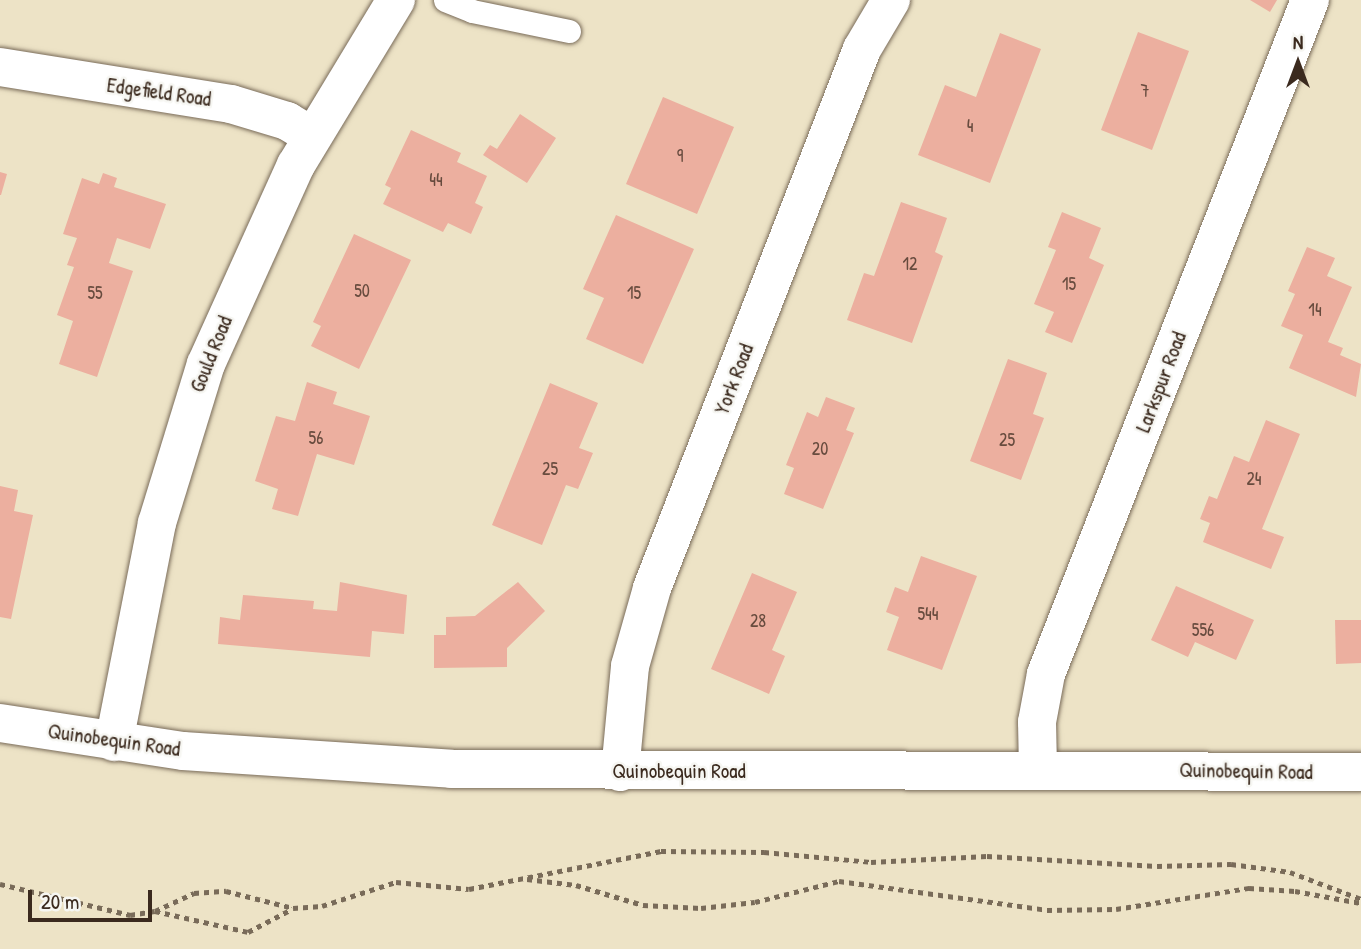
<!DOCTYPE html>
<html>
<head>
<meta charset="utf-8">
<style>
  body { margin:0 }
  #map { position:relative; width:1361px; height:949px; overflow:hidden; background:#ede3c6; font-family:"Patrick Hand",sans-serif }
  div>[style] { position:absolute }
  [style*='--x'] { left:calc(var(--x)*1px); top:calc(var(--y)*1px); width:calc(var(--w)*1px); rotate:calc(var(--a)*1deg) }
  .building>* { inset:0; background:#ecaf9f }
  .path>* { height:4.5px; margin-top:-2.25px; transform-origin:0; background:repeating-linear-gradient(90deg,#796b59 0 5px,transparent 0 10px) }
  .roads { filter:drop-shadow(0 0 2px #796b59) drop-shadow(0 0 2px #796b59) }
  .lane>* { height:23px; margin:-11.5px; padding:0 11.5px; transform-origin:11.5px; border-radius:11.5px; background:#fff }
  .street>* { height:38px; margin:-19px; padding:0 19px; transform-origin:19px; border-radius:19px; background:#fff }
  .secondary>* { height:38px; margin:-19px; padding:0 19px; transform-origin:19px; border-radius:19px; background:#fff }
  span { translate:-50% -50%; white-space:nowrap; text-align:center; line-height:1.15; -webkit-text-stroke:5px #f6f6f2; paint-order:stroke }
  .number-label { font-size:18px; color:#674b3e }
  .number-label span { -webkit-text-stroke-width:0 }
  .street-label { font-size:21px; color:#3b2a1e }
  .north { position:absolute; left:1263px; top:28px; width:70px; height:70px; -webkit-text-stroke:5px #f6f6f2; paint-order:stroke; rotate:0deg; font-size:19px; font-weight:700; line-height:28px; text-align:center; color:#3b2a1e }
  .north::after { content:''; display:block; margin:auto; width:24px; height:32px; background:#3b2a1e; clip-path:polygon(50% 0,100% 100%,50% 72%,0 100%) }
  .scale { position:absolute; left:28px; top:890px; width:124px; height:32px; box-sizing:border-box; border:4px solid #3b2a1e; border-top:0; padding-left:9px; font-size:21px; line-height:24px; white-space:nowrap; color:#3b2a1e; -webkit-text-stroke:5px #f6f6f2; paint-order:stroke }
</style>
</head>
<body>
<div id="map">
  <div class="building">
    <div style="clip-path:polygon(1250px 0,1277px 0,1270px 12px)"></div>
    <div style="clip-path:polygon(1138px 32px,1189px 51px,1152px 150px,1101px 130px)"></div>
    <div style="clip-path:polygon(1000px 33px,1041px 49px,990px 183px,918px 155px,945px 85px,976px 97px)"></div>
    <div style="clip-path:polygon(663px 97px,734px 127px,697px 214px,626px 184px)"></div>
    <div style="clip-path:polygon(520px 114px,556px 138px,527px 183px,483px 155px,490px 145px,497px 149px)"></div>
    <div style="clip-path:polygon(411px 130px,461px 153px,457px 162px,487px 176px,475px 203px,483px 207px,471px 234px,448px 223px,443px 232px,383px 204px,391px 188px,385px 185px)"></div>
    <div style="clip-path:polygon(0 172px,7px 174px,1px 195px,0 195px)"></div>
    <div style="clip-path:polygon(103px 173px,117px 178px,114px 187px,166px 204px,150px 249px,117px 238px,109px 263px,133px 271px,97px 377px,59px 364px,73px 321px,57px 315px,74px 267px,67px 265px,77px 238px,63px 234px,82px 178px,99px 184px)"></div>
    <div style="clip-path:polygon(901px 202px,947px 218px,935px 252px,943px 256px,912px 343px,847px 320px,864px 273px,874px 276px)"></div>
    <div style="clip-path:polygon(1062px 212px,1101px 228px,1089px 258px,1104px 265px,1072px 343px,1045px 332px,1054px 312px,1034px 304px,1056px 250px,1048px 247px)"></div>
    <div style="clip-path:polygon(616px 215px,694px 249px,643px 364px,586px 339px,604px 298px,583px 289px)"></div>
    <div style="clip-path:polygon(354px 234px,411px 260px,359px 369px,311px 346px,321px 326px,313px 322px)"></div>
    <div style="clip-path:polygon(1307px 247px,1335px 258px,1327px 276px,1352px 287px,1328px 342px,1343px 348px,1340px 355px,1361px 364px,1356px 397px,1289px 368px,1303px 335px,1281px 326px,1295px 294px,1288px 291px)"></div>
    <div style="clip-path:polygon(1008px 359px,1047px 373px,1033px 414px,1044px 418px,1021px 480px,970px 461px)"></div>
    <div style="clip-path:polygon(307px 382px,337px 392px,333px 404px,370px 416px,354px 465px,317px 454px,298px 516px,272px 509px,278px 489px,255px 481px,276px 416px,295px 421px)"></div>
    <div style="clip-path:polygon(550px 383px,598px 403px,579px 448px,593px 453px,578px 489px,566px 485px,542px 545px,492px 525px)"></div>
    <div style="clip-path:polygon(826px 397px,855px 408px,846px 430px,854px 433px,823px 509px,784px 494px,794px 468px,786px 465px,807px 412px,818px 417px)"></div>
    <div style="clip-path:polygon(1266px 420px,1300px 434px,1262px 529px,1284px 537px,1271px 569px,1203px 542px,1210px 523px,1200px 519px,1209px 496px,1217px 499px,1234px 456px,1249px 462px)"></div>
    <div style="clip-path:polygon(0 486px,18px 490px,14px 511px,33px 515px,11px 619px,0 617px)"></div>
    <div style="clip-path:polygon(921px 556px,977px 576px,942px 670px,887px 650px,899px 617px,886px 612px,895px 587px,908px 592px)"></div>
    <div style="clip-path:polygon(752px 573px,797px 592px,772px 650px,785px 656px,769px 694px,711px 669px)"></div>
    <div style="clip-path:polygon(340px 582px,407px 595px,404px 634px,372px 631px,370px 657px,218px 644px,220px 617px,240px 620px,243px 595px,314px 601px,313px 609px,337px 611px)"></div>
    <div style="clip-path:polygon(518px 582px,545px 611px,507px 648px,507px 667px,434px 668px,434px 635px,446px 635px,446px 617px,475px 616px)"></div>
    <div style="clip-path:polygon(1176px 586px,1254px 620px,1236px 660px,1195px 642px,1188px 657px,1151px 640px)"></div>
    <div style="clip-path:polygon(1335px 620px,1361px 620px,1361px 663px,1336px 664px)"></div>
  </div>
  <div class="path">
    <div style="--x:527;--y:879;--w:49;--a:7"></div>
    <div style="--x:576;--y:885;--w:70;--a:16.6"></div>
    <div style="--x:643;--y:905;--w:58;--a:3"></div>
    <div style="--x:701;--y:908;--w:54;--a:-6.3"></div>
    <div style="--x:755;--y:902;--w:87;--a:-14"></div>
    <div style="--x:839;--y:881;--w:210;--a:7.9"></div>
    <div style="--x:1047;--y:910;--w:69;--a:-0.8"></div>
    <div style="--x:1116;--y:909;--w:135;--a:-9"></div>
    <div style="--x:1249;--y:888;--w:46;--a:3.7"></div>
    <div style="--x:1295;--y:891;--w:67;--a:10.3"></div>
    <div style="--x:0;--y:884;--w:134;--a:13.4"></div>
    <div style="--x:130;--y:915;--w:25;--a:-9"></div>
    <div style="--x:155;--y:911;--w:43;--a:-24.8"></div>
    <div style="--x:194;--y:893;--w:32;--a:-4"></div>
    <div style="--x:226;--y:891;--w:69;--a:14.2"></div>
    <div style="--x:293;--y:908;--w:29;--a:-4"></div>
    <div style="--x:322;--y:906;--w:78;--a:-18"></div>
    <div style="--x:396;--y:882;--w:73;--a:5.5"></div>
    <div style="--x:469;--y:889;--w:196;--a:-11.2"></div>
    <div style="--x:661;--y:851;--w:103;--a:0.6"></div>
    <div style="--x:764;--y:852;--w:107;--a:5.3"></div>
    <div style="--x:871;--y:862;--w:116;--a:-3"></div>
    <div style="--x:987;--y:856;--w:170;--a:3.4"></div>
    <div style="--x:1157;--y:866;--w:74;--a:-1.5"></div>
    <div style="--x:1231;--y:864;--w:60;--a:7.7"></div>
    <div style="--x:1290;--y:872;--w:76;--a:20.8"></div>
    <div style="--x:155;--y:911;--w:95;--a:12.7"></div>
    <div style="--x:248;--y:932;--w:50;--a:-27.6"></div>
  </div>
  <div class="roads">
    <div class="lane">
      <div style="--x:445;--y:0;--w:29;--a:22"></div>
      <div style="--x:472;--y:11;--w:99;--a:11.7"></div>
    </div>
    <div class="street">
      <div style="--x:0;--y:67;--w:234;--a:9.1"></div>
      <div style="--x:231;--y:104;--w:59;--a:16.9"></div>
      <div style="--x:287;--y:121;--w:29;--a:31"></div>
      <div style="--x:114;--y:742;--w:223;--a:-78.9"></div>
      <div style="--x:157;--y:523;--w:166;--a:-72.9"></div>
      <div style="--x:206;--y:364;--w:218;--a:-65.7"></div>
      <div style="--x:296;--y:165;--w:193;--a:-58.8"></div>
      <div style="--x:1038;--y:769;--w:47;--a:-91.2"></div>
      <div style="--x:1037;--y:722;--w:49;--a:-79.4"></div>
      <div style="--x:1046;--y:674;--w:724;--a:-68.61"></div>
      <div style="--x:620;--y:772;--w:106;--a:-84.6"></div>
      <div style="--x:630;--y:666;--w:81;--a:-74.2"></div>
      <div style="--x:652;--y:588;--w:578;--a:-68.71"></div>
      <div style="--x:862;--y:49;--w:57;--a:-59.4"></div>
    </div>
    <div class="secondary">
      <div style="--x:0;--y:723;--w:185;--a:8.7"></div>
      <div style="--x:183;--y:751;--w:269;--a:3.8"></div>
      <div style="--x:451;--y:769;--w:910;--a:0.19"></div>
    </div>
  </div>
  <div class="number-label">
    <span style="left:1145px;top:91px">7</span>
    <span style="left:970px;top:126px">4</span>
    <span style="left:680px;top:156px">9</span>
    <span style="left:436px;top:180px">44</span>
    <span style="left:910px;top:264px">12</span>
    <span style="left:1069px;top:284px">15</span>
    <span style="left:362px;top:291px">50</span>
    <span style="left:95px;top:293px">55</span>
    <span style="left:634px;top:293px">15</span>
    <span style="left:1315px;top:310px">14</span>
    <span style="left:316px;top:438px">56</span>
    <span style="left:1007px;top:440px">25</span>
    <span style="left:820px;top:449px">20</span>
    <span style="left:550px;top:469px">25</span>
    <span style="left:1254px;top:479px">24</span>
    <span style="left:928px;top:614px">544</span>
    <span style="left:758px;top:621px">28</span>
    <span style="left:1203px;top:630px">556</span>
  </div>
  <div class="street-label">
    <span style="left:159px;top:92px;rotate:8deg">Edgefield Road</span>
    <span style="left:211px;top:354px;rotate:-68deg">Gould Road</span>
    <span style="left:734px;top:379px;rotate:-69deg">York Road</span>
    <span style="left:1161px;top:382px;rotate:-69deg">Larkspur Road</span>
    <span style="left:114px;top:740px;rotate:8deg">Quinobequin Road</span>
    <span style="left:679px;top:771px">Quinobequin Road</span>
    <span style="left:1246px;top:771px;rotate:1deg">Quinobequin Road</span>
  </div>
  <div class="north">N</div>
  <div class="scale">20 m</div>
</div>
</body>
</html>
